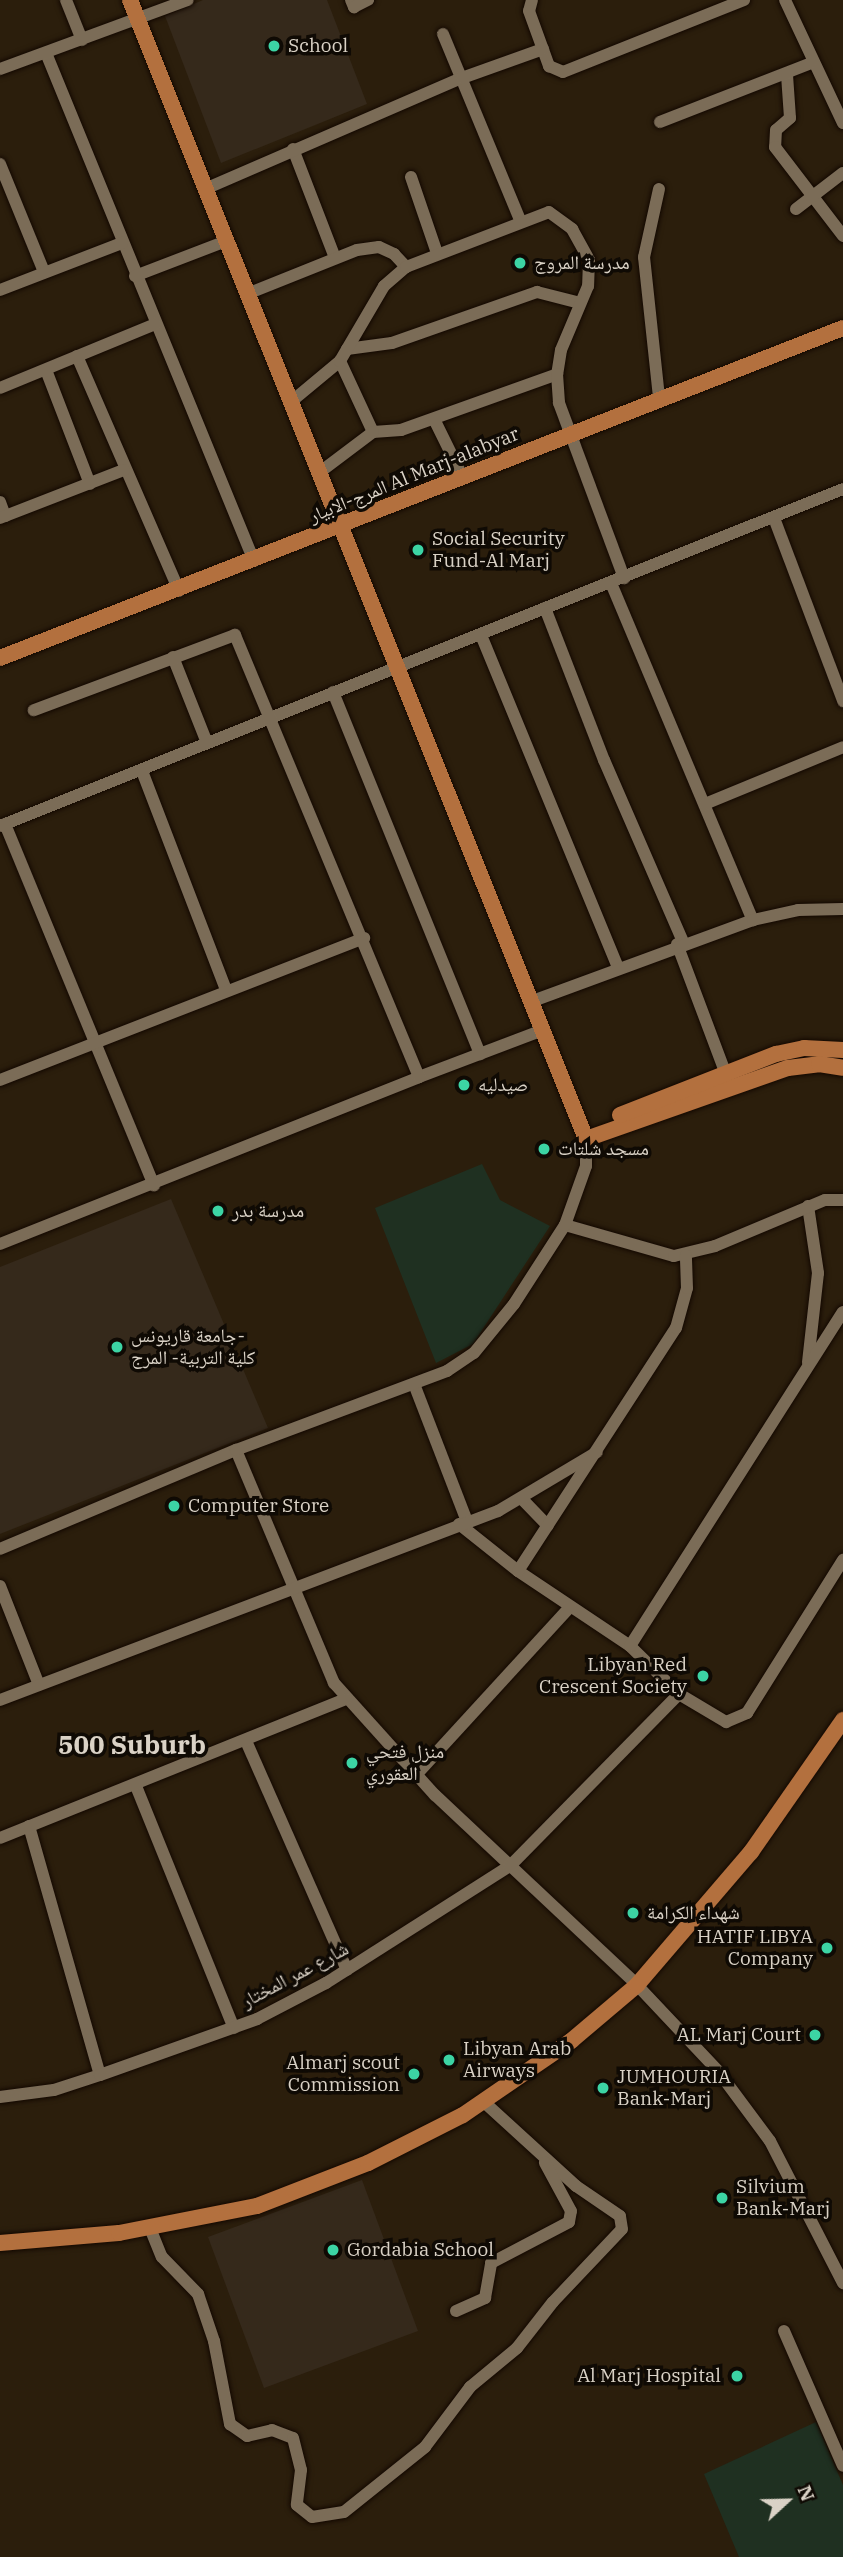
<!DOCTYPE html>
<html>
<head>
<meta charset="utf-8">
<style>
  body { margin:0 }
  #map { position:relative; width:843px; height:2557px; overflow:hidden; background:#2b1e0c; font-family:"IBM Plex Serif","Noto Naskh Arabic",serif }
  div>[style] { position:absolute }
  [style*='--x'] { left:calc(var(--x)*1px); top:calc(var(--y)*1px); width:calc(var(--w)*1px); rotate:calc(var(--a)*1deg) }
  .education>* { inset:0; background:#35291b }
  .green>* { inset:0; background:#1f3021 }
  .roads { filter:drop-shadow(0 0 2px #130800) drop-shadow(0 0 2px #130800) }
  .minor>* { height:12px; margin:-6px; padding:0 6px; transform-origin:6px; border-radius:6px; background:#7b6c57 }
  .major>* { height:16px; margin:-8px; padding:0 8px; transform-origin:8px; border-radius:8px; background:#b3703e }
  .dots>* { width:19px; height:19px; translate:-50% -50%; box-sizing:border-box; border:4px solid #0f0a04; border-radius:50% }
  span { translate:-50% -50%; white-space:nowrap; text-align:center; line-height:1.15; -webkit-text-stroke:7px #0f0a04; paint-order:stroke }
  .poi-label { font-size:19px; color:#dad2c6 }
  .left { translate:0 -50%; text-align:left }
  .right { translate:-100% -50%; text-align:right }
  .street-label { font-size:19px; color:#dad2c6 }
  .district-label { font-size:26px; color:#dad2c6; font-weight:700 }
  .north { position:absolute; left:752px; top:2466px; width:70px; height:70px; -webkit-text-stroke:5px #0f0a04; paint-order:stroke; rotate:68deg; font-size:19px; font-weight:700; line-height:28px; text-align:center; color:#dad2c6 }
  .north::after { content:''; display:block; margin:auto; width:24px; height:32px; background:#dad2c6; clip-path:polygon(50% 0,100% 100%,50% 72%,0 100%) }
</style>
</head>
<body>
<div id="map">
  <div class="education">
    <div style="clip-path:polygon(203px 0,327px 0,367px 104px,221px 163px,165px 16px)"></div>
    <div style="clip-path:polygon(171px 1199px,268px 1428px,0 1534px,0 1267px)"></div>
    <div style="clip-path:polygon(362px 2180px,418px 2331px,264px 2388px,208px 2237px)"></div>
  </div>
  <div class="green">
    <div style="clip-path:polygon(482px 1164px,500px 1200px,550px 1226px,473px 1344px,436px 1363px,375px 1208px)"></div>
    <div style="clip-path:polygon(816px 2422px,843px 2485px,843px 2557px,739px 2557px,704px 2474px)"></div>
  </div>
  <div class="roads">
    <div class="minor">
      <div style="--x:66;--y:0;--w:43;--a:68.2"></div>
      <div style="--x:351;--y:0;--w:8;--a:67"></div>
      <div style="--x:354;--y:7;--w:16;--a:-27"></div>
      <div style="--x:532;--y:0;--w:11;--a:105"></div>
      <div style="--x:529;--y:11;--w:59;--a:70"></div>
      <div style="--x:549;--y:66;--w:15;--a:23"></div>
      <div style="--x:563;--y:72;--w:195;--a:-21.7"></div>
      <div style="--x:785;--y:0;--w:136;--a:64.8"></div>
      <div style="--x:443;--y:34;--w:201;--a:67.5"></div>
      <div style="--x:46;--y:53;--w:549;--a:67.73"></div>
      <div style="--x:0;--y:69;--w:200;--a:-20.2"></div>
      <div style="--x:787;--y:75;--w:43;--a:86"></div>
      <div style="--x:790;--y:118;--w:18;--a:139"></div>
      <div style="--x:776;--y:130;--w:17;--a:93"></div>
      <div style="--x:775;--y:147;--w:112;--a:52.6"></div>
      <div style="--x:660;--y:122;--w:162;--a:-21.3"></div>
      <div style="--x:293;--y:149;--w:117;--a:68.9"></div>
      <div style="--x:0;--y:164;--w:117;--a:67.8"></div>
      <div style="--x:411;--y:177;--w:80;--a:71.1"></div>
      <div style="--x:205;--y:189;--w:280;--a:-23.4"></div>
      <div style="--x:462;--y:78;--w:86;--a:-19.7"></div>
      <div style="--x:659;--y:189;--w:70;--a:102.4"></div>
      <div style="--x:644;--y:257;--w:142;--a:83.9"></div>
      <div style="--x:796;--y:209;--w:59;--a:-37.5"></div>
      <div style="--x:135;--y:276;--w:97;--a:-21"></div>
      <div style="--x:0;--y:290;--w:131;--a:-21.1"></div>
      <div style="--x:247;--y:294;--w:118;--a:-21.8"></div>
      <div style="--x:357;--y:250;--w:22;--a:-8"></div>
      <div style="--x:379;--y:247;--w:17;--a:25"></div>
      <div style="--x:394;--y:254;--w:18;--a:47"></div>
      <div style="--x:347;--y:349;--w:45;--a:-7.6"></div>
      <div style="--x:392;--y:343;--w:154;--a:-19.4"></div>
      <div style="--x:537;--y:292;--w:44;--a:14.3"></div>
      <div style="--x:77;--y:356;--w:256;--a:66.5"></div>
      <div style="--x:340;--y:361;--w:78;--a:65.1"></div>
      <div style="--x:373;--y:432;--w:28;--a:-4"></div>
      <div style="--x:401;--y:430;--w:166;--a:-19.7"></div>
      <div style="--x:46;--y:370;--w:122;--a:68.9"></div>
      <div style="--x:0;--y:388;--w:168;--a:-22.4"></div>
      <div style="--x:292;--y:401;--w:62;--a:-39.8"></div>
      <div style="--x:340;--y:361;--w:87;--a:-59.6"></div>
      <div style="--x:384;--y:286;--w:29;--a:-41"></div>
      <div style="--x:406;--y:267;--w:153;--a:-21"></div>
      <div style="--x:549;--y:212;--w:29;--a:36"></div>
      <div style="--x:572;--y:229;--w:35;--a:61"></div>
      <div style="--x:589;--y:260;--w:26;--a:92"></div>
      <div style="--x:588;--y:286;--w:69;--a:112.9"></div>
      <div style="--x:561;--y:350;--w:24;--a:99"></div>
      <div style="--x:557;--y:374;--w:29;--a:86"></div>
      <div style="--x:559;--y:403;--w:187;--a:69.6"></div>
      <div style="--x:434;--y:419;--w:66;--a:63.8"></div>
      <div style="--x:320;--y:472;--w:66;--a:-37"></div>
      <div style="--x:0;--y:502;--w:15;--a:70"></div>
      <div style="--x:0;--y:518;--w:133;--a:-21.2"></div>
      <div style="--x:774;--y:518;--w:196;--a:69.3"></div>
      <div style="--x:611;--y:583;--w:366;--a:67.2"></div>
      <div style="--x:545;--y:608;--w:163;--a:68.8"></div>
      <div style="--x:604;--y:760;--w:198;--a:66.5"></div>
      <div style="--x:481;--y:635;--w:359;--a:67.6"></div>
      <div style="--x:173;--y:657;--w:92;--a:68.4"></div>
      <div style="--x:333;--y:692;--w:391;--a:67.9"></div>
      <div style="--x:142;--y:771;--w:235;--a:69"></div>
      <div style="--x:705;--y:804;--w:149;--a:-22.4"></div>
      <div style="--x:5;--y:824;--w:391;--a:67.6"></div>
      <div style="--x:0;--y:826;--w:908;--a:-21.79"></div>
      <div style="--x:677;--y:944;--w:137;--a:69.4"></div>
      <div style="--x:530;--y:1002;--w:238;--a:-20.2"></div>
      <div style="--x:753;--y:920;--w:46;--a:-12.5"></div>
      <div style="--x:798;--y:910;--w:45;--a:-1.3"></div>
      <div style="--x:419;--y:1077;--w:129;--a:-20.8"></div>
      <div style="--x:0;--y:1080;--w:391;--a:-21.3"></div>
      <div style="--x:808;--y:1206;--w:68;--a:81.5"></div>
      <div style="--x:818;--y:1273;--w:90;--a:96.4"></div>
      <div style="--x:565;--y:1225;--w:113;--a:15.9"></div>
      <div style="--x:674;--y:1256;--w:42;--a:-13.7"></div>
      <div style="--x:715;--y:1246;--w:119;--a:-22.7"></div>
      <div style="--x:825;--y:1200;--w:18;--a:0"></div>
      <div style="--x:0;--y:1244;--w:451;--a:-21.7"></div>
      <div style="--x:419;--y:1077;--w:479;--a:-112.6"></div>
      <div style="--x:235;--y:635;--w:215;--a:159.5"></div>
      <div style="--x:414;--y:1384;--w:147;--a:68.9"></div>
      <div style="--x:236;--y:1450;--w:253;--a:67.2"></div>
      <div style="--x:334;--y:1683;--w:151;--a:48"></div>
      <div style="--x:435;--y:1795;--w:277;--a:43.2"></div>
      <div style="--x:637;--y:1985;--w:118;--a:46.7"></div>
      <div style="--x:718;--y:2071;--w:87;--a:53.4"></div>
      <div style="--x:770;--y:2141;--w:160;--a:62.8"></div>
      <div style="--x:522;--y:1499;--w:37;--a:46"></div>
      <div style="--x:459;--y:1524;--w:75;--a:38.5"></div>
      <div style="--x:518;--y:1571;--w:135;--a:33.8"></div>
      <div style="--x:630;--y:1646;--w:69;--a:44.4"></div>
      <div style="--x:679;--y:1694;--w:55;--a:30.8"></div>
      <div style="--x:726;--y:1722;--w:23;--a:-23"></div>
      <div style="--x:747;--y:1713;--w:181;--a:-57.9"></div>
      <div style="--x:0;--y:1549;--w:256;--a:-22.8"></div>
      <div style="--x:236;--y:1450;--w:225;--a:-20.5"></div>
      <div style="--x:447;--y:1371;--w:32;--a:-34"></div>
      <div style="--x:474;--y:1353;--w:63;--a:-50.8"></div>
      <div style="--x:514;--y:1304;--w:94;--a:-57.2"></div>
      <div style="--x:565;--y:1225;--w:63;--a:-70.4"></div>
      <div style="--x:586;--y:1166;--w:27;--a:-90"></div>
      <div style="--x:518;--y:1571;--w:290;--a:-57"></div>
      <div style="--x:676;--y:1328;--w:41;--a:-74.6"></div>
      <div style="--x:687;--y:1288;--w:33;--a:-92"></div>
      <div style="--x:0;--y:1586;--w:106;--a:68.5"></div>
      <div style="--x:630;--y:1646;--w:396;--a:-57.5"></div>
      <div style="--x:0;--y:1700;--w:533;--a:-20.78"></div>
      <div style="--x:498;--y:1511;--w:115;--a:-30.8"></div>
      <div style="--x:246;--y:1741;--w:250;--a:66.2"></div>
      <div style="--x:416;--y:1775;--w:228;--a:-47.5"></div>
      <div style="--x:136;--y:1786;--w:261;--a:68"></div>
      <div style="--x:29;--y:1826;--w:259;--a:74.1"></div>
      <div style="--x:0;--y:1838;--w:373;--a:-21.9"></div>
      <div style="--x:0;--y:2097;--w:54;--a:-7.4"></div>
      <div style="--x:54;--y:2090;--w:48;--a:-18.1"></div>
      <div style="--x:100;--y:2075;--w:167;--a:-19.6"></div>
      <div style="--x:257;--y:2019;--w:78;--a:-27.6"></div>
      <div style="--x:326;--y:1983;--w:218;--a:-32.5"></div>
      <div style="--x:510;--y:1866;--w:241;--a:-45.5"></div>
      <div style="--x:150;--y:2228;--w:31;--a:68"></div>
      <div style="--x:162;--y:2257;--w:52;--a:45.8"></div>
      <div style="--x:198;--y:2294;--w:50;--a:71.2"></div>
      <div style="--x:214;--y:2341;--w:85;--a:79.1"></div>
      <div style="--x:230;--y:2424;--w:21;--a:35"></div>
      <div style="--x:247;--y:2436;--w:26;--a:-13"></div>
      <div style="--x:272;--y:2430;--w:22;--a:21"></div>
      <div style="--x:293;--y:2438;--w:33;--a:76"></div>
      <div style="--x:301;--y:2470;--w:35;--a:97"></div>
      <div style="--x:297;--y:2505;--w:19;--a:39"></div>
      <div style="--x:312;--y:2517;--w:32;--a:-9"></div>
      <div style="--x:344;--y:2512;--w:104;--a:-38.7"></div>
      <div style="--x:425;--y:2447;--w:75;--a:-53.1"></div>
      <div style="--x:470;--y:2387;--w:61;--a:-39.7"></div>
      <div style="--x:517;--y:2348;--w:58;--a:-52"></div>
      <div style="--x:553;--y:2302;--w:100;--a:-46.6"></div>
      <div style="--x:622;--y:2229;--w:13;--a:-99"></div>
      <div style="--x:620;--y:2216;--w:53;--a:-145.7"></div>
      <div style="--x:576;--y:2186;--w:125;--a:-137.6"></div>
      <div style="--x:456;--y:2311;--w:32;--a:-24"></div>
      <div style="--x:485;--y:2298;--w:36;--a:-80"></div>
      <div style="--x:491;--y:2263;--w:88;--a:-27.7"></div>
      <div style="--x:569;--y:2222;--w:11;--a:-80"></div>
      <div style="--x:571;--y:2211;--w:55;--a:-118.4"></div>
      <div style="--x:784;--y:2331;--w:147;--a:66.4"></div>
    </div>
    <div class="major">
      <div style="--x:130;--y:0;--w:1227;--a:68.18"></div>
      <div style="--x:586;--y:1139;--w:214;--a:-19.4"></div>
      <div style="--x:788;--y:1068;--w:31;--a:-7"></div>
      <div style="--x:819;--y:1064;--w:24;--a:9"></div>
      <div style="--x:0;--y:658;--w:905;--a:-21.38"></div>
      <div style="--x:620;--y:1115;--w:168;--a:-21.4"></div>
      <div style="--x:776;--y:1054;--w:29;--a:-12"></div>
      <div style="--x:804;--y:1048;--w:39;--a:3"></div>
      <div style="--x:0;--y:2243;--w:119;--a:-4.8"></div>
      <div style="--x:119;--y:2233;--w:141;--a:-11.1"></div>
      <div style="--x:257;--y:2206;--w:119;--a:-21.2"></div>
      <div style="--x:368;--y:2163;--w:106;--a:-26.8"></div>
      <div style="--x:463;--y:2115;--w:131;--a:-34.4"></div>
      <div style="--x:571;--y:2041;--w:87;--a:-40.3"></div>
      <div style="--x:637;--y:1985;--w:175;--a:-49.4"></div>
      <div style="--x:751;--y:1852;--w:161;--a:-55.1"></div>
    </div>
  </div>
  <div class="dots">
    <div style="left:274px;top:46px;background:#3cd4a4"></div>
    <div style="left:520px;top:263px;background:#3cd4a4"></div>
    <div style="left:418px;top:550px;background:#3cd4a4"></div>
    <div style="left:464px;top:1085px;background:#3cd4a4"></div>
    <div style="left:544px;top:1149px;background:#3cd4a4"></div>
    <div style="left:218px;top:1211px;background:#3cd4a4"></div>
    <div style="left:117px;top:1347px;background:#3cd4a4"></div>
    <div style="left:174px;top:1506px;background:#3cd4a4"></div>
    <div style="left:703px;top:1676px;background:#3cd4a4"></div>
    <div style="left:352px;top:1763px;background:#3cd4a4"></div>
    <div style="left:633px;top:1913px;background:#3cd4a4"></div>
    <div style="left:827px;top:1948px;background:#3cd4a4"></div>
    <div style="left:815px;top:2035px;background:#3cd4a4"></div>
    <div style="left:449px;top:2060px;background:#3cd4a4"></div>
    <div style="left:414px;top:2074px;background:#3cd4a4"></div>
    <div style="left:603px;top:2088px;background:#3cd4a4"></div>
    <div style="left:722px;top:2198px;background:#3cd4a4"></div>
    <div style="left:333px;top:2250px;background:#3cd4a4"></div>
    <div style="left:737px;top:2376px;background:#3cd4a4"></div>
  </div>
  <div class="poi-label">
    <span class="left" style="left:288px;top:46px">School</span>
    <span class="left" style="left:534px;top:263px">مدرسة المروج</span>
    <span class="left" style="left:432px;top:550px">Social Security<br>Fund-Al Marj</span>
    <span class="left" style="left:478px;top:1085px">صيدليه</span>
    <span class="left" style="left:558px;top:1149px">مسجد شلتات</span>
    <span class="left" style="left:232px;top:1211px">مدرسة بدر</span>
    <span class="left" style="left:131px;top:1347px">جامعة قاريونس-<br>كلية التربية- المرج</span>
    <span class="left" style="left:188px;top:1506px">Computer Store</span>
    <span class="right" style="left:687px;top:1676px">Libyan Red<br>Crescent Society</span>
    <span class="left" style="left:366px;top:1763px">منزل فتحي<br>العقوري</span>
    <span class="left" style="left:647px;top:1913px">شهداء الكرامة</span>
    <span class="right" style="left:813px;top:1948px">HATIF LIBYA<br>Company</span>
    <span class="right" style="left:801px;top:2035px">AL Marj Court</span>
    <span class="left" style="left:463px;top:2060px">Libyan Arab<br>Airways</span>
    <span class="right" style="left:400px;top:2074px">Almarj scout<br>Commission</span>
    <span class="left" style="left:617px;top:2088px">JUMHOURIA<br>Bank-Marj</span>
    <span class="left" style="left:736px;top:2198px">Silvium<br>Bank-Marj</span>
    <span class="left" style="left:347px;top:2250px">Gordabia School</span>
    <span class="right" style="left:721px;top:2376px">Al Marj Hospital</span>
  </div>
  <div class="street-label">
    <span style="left:414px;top:475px;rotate:-22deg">المرج-الابيار Al Marj-alabyar</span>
    <span style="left:295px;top:1975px;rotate:-28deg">شارع عمر المختار</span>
  </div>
  <div class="district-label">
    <span style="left:132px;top:1745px">500 Suburb</span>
  </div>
  <div class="north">N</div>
</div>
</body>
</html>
